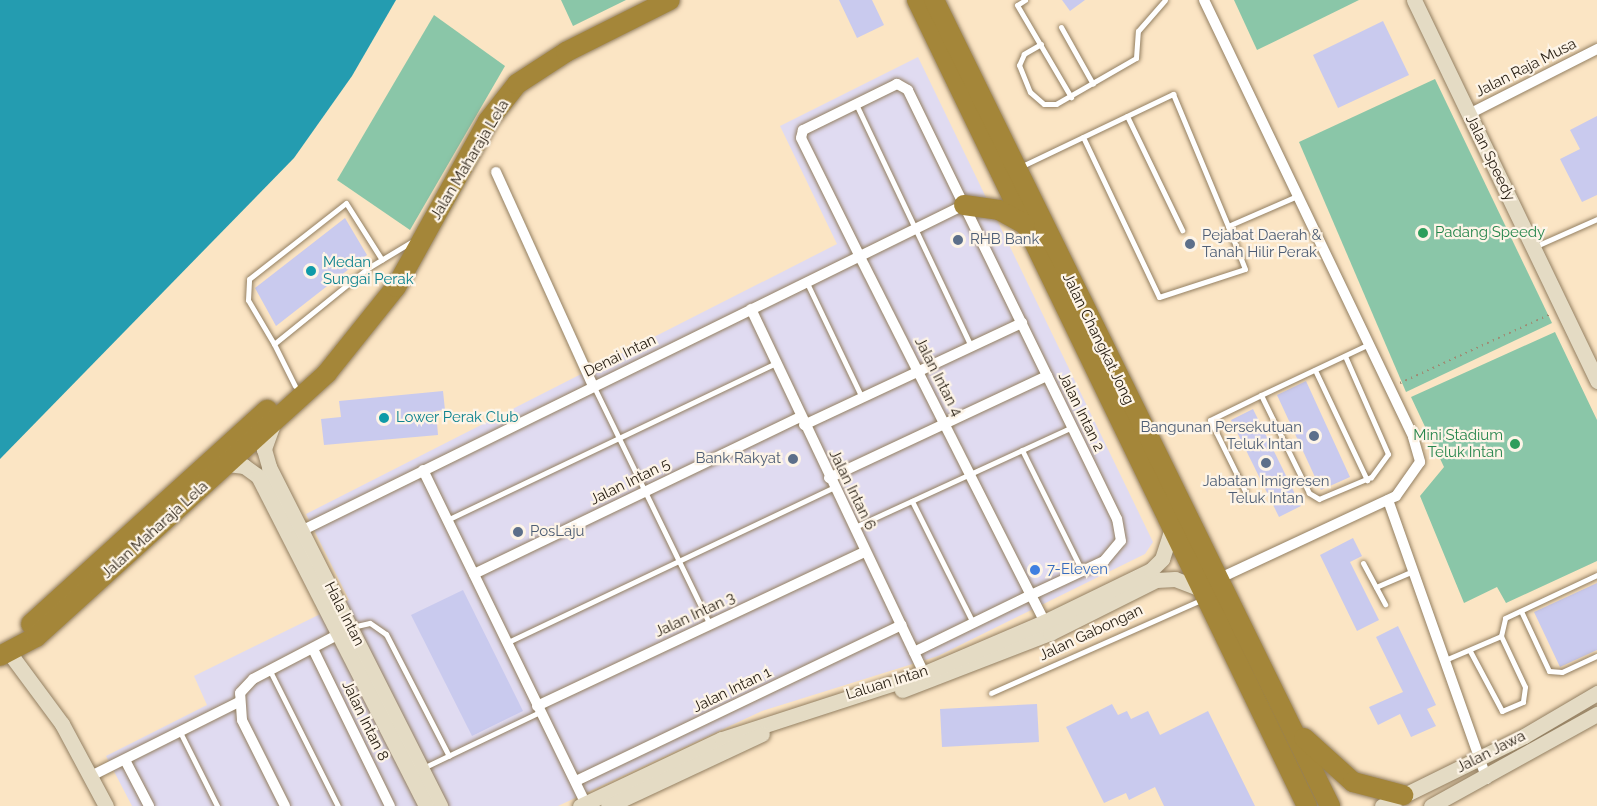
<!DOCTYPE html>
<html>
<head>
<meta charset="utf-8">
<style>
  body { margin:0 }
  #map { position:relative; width:1597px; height:806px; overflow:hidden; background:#fbe5c4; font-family:Raleway,sans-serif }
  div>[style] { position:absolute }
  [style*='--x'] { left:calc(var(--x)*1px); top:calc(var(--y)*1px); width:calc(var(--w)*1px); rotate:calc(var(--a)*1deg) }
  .commercial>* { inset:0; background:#e0dbf1 }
  .green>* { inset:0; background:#8ac6a8 }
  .water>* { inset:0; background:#249cb0 }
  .building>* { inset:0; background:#c9caee }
  .path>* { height:2px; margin-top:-1px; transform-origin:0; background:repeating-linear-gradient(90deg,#9d8d75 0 1.5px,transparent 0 6px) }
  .roads { filter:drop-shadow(0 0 2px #937f61) drop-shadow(0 0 2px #937f61) }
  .lane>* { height:5px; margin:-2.5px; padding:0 2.5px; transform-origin:2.5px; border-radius:2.5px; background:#fff }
  .street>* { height:10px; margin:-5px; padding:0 5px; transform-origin:5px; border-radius:5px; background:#fff }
  .secondary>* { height:15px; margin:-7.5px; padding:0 7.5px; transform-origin:7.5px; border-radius:7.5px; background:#e4dbc4 }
  .highway>* { height:20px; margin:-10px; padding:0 10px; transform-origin:10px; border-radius:10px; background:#a48639 }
  .dots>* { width:16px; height:16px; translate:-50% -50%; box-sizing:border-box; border:3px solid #fdf4e7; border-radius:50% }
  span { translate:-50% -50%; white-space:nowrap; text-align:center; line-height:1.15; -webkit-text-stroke:4.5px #fdf4e7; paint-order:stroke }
  .street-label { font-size:15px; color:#2a2115 }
  .leisure-label { font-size:15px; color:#27864d }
  .left { translate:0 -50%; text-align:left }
  .right { translate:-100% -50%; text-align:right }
  .service-label { font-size:15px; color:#4e5e75 }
  .culture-label { font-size:15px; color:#0d838f }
  .shop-label { font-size:15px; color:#366cbe }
</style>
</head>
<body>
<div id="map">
  <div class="commercial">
    <div style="clip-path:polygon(918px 57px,1153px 542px,1145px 554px,938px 656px,762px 711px,558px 806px,132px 806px,106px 756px,207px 705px,194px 676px,349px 600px,306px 514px,837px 244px,780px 126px)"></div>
  </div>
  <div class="green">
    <div style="clip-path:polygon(561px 0,626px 0,573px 26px)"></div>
    <div style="clip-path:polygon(1234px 0,1359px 0,1257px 50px)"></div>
    <div style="clip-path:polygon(434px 15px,505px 66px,410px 230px,337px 180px)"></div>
    <div style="clip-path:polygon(1435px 79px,1552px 323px,1406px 392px,1299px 142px)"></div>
    <div style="clip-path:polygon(1555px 332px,1597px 420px,1597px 561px,1506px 603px,1497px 587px,1464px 603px,1420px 496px,1444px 467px,1411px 397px)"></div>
  </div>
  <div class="water">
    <div style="clip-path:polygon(0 0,396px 0,352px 76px,294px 158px,0 459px)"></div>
  </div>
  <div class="building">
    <div style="clip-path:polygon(839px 0,872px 0,884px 25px,857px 38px)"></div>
    <div style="clip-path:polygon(1062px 0,1085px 0,1070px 11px)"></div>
    <div style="clip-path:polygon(1383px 21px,1409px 75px,1338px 108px,1313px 55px)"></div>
    <div style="clip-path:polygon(1597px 116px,1597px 195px,1582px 202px,1560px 159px,1580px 149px,1570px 130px)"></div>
    <div style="clip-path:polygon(345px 218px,367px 255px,276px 326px,255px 288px)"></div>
    <div style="clip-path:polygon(1306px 381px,1350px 477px,1321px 490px,1277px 395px)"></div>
    <div style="clip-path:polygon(443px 391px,445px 410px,436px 411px,438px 435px,324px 445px,321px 419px,341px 417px,339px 401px)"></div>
    <div style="clip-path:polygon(1253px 409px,1301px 506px,1279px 517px,1231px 420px)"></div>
    <div style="clip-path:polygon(1353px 538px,1362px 556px,1350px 562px,1379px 620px,1357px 631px,1320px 555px)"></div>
    <div style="clip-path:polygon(1597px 583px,1597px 650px,1560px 667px,1534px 612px)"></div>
    <div style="clip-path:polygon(463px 590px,523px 711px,472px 736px,411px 615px)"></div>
    <div style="clip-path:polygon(1398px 626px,1436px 705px,1427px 709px,1436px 726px,1411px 737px,1400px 714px,1378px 725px,1369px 707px,1403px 692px,1376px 637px)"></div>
    <div style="clip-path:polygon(1037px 704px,1039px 742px,942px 747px,940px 709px)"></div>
    <div style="clip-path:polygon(1112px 704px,1118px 715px,1127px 711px,1131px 719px,1148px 711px,1160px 735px,1208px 711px,1255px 806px,1164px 806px,1155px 787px,1129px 800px,1126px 793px,1104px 803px,1066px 727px)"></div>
  </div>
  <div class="path">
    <div style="--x:1400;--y:383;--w:166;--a:-24.6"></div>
  </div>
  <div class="roads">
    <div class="lane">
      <div style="--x:1025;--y:0;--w:9;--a:148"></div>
      <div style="--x:1017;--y:5;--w:107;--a:59.6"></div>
      <div style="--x:1061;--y:27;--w:65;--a:60.7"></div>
      <div style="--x:1041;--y:44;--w:20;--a:150"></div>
      <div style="--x:1024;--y:54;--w:12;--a:114"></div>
      <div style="--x:1019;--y:65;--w:29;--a:68"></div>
      <div style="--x:1030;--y:92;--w:18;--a:41"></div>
      <div style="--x:1044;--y:104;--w:12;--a:0"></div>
      <div style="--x:1056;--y:104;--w:92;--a:-29.9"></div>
      <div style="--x:1136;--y:58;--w:27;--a:-86"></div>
      <div style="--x:1138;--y:31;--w:41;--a:-48.9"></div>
      <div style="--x:856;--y:104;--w:268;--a:64.6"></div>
      <div style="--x:1127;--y:116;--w:127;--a:64.2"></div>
      <div style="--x:1083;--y:137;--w:177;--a:64.6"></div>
      <div style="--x:1159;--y:297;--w:90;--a:-18"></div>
      <div style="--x:1245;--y:269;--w:46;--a:-111.6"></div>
      <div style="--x:1020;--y:167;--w:170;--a:-25.5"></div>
      <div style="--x:1173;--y:94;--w:143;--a:67.4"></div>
      <div style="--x:1228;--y:226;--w:75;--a:-23.5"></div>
      <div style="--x:1534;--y:247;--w:69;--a:-24"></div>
      <div style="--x:807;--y:283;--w:127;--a:64.4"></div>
      <div style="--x:274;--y:344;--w:51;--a:-120.6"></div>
      <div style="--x:248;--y:300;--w:21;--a:-87"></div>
      <div style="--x:249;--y:279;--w:123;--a:-38.1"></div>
      <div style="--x:346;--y:203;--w:67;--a:57.7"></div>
      <div style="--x:1345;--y:356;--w:107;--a:66.3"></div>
      <div style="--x:1388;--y:454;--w:29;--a:126"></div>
      <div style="--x:1371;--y:477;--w:56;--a:157.1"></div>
      <div style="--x:1319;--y:499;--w:12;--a:-149"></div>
      <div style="--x:1309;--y:493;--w:109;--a:-116.1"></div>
      <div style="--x:1261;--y:395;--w:119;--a:-25.3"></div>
      <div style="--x:1315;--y:370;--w:122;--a:64.7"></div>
      <div style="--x:295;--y:386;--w:47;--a:-116.6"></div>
      <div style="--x:274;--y:344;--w:121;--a:-39"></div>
      <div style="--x:368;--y:268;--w:52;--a:-31"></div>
      <div style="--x:594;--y:387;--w:265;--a:64"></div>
      <div style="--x:1022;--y:450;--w:135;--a:63.6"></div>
      <div style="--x:1245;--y:491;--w:79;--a:-116.2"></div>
      <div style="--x:1210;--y:420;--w:57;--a:-26.1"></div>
      <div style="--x:912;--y:501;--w:136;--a:63.4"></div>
      <div style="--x:447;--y:520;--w:365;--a:-25.5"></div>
      <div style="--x:855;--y:527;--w:239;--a:-24.7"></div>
      <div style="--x:1363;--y:563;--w:47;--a:61.8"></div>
      <div style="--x:1376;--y:587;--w:40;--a:-23.4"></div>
      <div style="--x:1521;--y:611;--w:66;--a:65"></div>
      <div style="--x:1549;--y:671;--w:13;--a:4"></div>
      <div style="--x:1562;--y:672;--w:38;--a:-25"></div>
      <div style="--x:352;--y:627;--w:18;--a:-13"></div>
      <div style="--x:370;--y:623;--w:19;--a:35"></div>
      <div style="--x:386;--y:634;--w:137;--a:62.7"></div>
      <div style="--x:1501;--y:636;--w:18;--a:-77"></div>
      <div style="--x:1505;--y:618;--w:102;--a:-25.1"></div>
      <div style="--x:506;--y:643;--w:363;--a:-25.4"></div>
      <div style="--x:1445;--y:660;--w:61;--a:-23.2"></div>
      <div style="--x:1501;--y:636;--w:56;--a:64.8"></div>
      <div style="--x:1525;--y:687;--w:15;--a:98"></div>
      <div style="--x:1523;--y:702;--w:23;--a:157"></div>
      <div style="--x:1502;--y:711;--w:68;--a:-118.1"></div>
      <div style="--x:270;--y:671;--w:151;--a:63.3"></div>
      <div style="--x:991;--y:693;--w:232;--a:-23.9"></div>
      <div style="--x:180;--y:732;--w:83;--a:63.4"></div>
      <div style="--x:423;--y:768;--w:130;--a:-25.6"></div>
    </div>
    <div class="street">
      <div style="--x:1204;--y:0;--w:484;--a:64.4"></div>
      <div style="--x:1413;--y:437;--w:26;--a:74"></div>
      <div style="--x:1420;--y:462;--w:42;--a:125.2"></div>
      <div style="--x:1396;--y:496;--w:199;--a:155"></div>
      <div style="--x:1469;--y:114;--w:144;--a:-26.9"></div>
      <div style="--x:496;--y:172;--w:235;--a:65.6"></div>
      <div style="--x:751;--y:309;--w:407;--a:64.6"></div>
      <div style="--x:804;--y:425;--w:241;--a:-25.1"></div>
      <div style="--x:423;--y:470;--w:374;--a:64"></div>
      <div style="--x:829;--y:478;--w:241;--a:-25.1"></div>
      <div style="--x:1388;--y:500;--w:296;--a:70.5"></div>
      <div style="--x:295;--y:534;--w:746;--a:-26.19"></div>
      <div style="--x:474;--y:574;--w:362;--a:-25.7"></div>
      <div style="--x:313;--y:649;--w:175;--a:63.9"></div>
      <div style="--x:914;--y:652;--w:130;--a:-26"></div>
      <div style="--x:1031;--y:595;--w:81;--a:-25"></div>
      <div style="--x:1104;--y:561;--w:26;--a:-50"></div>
      <div style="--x:1121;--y:541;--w:22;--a:-100"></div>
      <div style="--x:1117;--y:519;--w:477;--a:-116"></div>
      <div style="--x:908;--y:90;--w:13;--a:-151"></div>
      <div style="--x:897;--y:84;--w:105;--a:153.9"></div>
      <div style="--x:803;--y:130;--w:8;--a:104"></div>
      <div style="--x:801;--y:138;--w:131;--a:63.6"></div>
      <div style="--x:859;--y:255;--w:246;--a:63.2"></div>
      <div style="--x:970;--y:475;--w:135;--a:63.1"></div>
      <div style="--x:1031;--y:595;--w:36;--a:63"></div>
      <div style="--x:537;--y:706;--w:362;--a:-25.2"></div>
      <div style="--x:125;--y:760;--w:52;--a:62.4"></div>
      <div style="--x:91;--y:776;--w:165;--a:-26.6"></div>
      <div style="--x:576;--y:781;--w:361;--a:-25.6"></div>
      <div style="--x:285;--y:806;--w:96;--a:-116.6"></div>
      <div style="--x:242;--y:720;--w:27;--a:-94"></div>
      <div style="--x:240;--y:693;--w:19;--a:-47"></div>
      <div style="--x:253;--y:679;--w:102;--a:-27.6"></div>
    </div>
    <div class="secondary">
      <div style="--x:1414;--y:0;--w:423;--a:64.3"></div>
      <div style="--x:273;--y:424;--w:27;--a:110"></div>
      <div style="--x:264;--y:449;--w:19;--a:74"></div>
      <div style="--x:269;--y:467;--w:380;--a:63.2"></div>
      <div style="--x:228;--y:464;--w:16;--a:7"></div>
      <div style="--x:244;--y:466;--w:17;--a:36"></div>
      <div style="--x:258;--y:476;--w:370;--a:63"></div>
      <div style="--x:8;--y:651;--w:91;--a:53.5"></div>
      <div style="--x:62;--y:724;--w:93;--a:61.8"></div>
      <div style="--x:902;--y:690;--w:159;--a:-21.1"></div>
      <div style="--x:1050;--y:633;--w:119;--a:-26.6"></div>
      <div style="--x:1156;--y:580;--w:19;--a:-3"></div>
      <div style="--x:1175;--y:579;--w:25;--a:21"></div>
      <div style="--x:580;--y:806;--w:157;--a:-25.3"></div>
      <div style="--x:722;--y:739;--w:213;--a:-18"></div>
      <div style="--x:925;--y:673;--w:129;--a:-23.2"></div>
      <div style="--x:1044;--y:622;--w:119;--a:-25.9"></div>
      <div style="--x:1151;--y:570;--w:16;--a:-45"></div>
      <div style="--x:1162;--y:559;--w:28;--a:-72"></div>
      <div style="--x:608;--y:806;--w:170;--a:-25.1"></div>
      <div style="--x:1382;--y:806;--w:158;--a:-26.2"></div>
      <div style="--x:1524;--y:736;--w:85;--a:-30.5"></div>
      <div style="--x:1431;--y:806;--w:190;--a:-29"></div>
    </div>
    <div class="highway">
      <div style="--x:917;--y:0;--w:895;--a:64.18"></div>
      <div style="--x:934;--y:0;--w:898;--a:63.83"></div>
      <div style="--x:964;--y:205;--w:35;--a:8"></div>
      <div style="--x:999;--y:210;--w:29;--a:29"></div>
      <div style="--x:31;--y:624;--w:319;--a:-42.2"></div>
      <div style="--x:0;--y:656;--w:41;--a:-27.8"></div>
      <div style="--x:36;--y:637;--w:393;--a:-42.2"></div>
      <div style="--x:327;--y:373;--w:110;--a:-51.3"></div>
      <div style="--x:396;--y:287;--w:190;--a:-61"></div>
      <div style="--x:488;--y:121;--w:47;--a:-51.9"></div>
      <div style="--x:517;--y:84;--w:59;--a:-33.1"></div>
      <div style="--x:566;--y:52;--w:116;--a:-26.6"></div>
      <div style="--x:1304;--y:738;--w:66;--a:41.9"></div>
      <div style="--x:1353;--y:782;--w:52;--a:14.6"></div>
    </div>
  </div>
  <div class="dots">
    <div style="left:1423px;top:233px;background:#2e9e5b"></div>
    <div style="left:958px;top:240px;background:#5c6f8a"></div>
    <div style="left:1190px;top:244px;background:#5c6f8a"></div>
    <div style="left:311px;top:271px;background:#0f9aa8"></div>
    <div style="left:384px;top:418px;background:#0f9aa8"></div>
    <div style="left:1314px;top:436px;background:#5c6f8a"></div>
    <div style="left:1515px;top:444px;background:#2e9e5b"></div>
    <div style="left:793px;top:459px;background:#5c6f8a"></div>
    <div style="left:1266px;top:463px;background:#5c6f8a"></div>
    <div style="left:518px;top:532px;background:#5c6f8a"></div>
    <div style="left:1035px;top:570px;background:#3f7fe0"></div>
  </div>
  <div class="street-label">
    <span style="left:1526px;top:68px;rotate:-27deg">Jalan Raja Musa</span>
    <span style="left:1490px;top:158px;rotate:64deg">Jalan Speedy</span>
    <span style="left:470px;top:160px;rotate:-59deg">Jalan Maharaja Lela</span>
    <span style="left:1098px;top:339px;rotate:64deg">Jalan Changkat Jong</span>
    <span style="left:620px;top:356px;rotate:-26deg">Denai Intan</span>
    <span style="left:938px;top:377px;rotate:63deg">Jalan Intan 4</span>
    <span style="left:1081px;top:412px;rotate:64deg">Jalan Intan 2</span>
    <span style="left:630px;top:482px;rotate:-26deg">Jalan Intan 5</span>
    <span style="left:852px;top:490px;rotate:64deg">Jalan Intan 6</span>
    <span style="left:155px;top:530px;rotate:-42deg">Jalan Maharaja Lela</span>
    <span style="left:344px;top:614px;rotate:63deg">Hala Intan</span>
    <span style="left:695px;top:615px;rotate:-25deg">Jalan Intan 3</span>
    <span style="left:1091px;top:633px;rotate:-25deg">Jalan Gabongan</span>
    <span style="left:887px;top:683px;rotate:-17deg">Laluan Intan</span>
    <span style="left:732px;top:690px;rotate:-26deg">Jalan Intan 1</span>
    <span style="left:365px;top:721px;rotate:64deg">Jalan Intan 8</span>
    <span style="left:1491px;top:752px;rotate:-27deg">Jalan Jawa</span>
  </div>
  <div class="leisure-label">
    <span class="left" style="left:1435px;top:233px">Padang Speedy</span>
    <span class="right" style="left:1503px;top:444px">Mini Stadium<br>Teluk Intan</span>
  </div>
  <div class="service-label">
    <span class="left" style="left:1202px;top:244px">Pejabat Daerah &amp;<br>Tanah Hilir Perak</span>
    <span class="left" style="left:970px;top:240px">RHB Bank</span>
    <span class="right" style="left:1302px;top:436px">Bangunan Persekutuan<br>Teluk Intan</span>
    <span class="right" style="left:781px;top:459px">Bank Rakyat</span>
    <span style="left:1266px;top:490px">Jabatan Imigresen<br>Teluk Intan</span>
    <span class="left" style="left:530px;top:532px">PosLaju</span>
  </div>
  <div class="culture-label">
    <span class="left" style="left:323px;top:271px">Medan<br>Sungai Perak</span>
    <span class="left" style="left:396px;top:418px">Lower Perak Club</span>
  </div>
  <div class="shop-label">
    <span class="left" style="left:1047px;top:570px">7-Eleven</span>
  </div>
</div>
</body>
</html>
